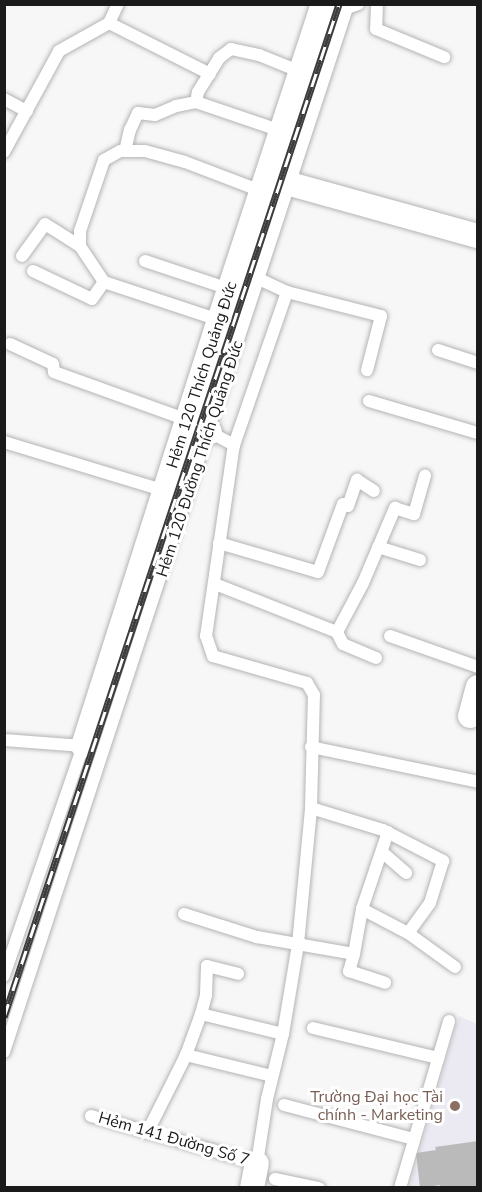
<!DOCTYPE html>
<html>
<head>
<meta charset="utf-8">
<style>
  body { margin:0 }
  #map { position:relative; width:482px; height:1192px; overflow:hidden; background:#f7f7f8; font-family:"Nunito Sans",sans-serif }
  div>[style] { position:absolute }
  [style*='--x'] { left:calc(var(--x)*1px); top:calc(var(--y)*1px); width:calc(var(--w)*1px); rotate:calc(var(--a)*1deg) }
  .built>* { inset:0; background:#ebeaf3 }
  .building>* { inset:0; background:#bbbabb }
  .roads { filter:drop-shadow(0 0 2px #b4b4b5) drop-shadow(0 0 2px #b4b4b5) }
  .lane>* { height:12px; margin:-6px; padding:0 6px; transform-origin:6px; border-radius:6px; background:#fff }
  .street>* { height:24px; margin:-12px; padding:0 12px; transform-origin:12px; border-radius:12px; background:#fff }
  .rail>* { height:7px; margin-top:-3.5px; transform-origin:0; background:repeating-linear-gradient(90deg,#fff 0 14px,#3c3c3d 0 28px); box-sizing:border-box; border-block:2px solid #3c3c3d }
  .dots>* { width:16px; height:16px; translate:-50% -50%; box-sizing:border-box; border:3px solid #fff; border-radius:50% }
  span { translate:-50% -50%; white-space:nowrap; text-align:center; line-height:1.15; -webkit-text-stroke:6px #fff; paint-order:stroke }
  .street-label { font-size:16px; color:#1a1a1a }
  .education-label { font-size:16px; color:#785e54 }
  .right { translate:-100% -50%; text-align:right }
  .frame { position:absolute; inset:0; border:6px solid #1a1a1a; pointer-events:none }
</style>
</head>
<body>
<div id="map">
  <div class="built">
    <div style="clip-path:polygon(459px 1016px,477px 1024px,477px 1187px,409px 1188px)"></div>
  </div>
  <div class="building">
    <div style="clip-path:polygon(478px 1141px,478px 1188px,441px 1188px,440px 1185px,420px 1188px,416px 1153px,436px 1150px,435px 1147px)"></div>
  </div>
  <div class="roads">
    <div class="lane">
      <div style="--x:377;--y:4;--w:25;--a:92"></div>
      <div style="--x:376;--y:29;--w:74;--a:22.4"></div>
      <div style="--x:109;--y:23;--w:113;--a:26.8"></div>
      <div style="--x:4;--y:99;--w:26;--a:28"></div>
      <div style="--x:196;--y:102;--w:10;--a:-79"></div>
      <div style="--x:198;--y:92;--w:40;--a:-58"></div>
      <div style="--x:219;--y:58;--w:15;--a:-37"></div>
      <div style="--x:231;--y:49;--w:29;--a:12"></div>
      <div style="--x:259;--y:55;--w:45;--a:22"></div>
      <div style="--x:125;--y:151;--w:22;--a:-77"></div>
      <div style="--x:130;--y:130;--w:19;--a:-65"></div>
      <div style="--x:138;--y:113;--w:17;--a:7"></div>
      <div style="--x:155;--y:115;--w:23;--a:-23"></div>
      <div style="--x:176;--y:106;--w:20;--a:-11"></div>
      <div style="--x:196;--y:102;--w:90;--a:18.8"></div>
      <div style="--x:4;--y:152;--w:115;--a:-61.4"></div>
      <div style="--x:59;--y:51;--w:57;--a:-29.2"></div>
      <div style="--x:109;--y:23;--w:21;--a:-65"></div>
      <div style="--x:22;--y:256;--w:39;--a:-54"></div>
      <div style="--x:45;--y:224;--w:41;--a:32.2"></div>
      <div style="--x:145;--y:261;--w:89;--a:18.4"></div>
      <div style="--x:33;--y:271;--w:65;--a:25.4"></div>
      <div style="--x:92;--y:299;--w:21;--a:-55"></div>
      <div style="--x:104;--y:282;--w:121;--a:18.3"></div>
      <div style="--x:259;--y:279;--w:31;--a:25"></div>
      <div style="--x:287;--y:292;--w:97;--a:14.3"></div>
      <div style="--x:381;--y:316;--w:56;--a:104.5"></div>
      <div style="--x:104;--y:282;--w:43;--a:-123.7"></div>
      <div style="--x:80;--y:246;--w:15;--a:-90"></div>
      <div style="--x:80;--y:231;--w:75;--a:-71.3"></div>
      <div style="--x:104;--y:160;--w:18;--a:-29"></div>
      <div style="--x:120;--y:151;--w:25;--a:0"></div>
      <div style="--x:145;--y:151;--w:41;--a:15.4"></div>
      <div style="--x:185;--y:162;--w:81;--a:20.9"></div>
      <div style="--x:10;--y:344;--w:47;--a:24.9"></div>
      <div style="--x:53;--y:364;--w:8;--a:83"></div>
      <div style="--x:54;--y:372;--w:141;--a:19.8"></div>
      <div style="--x:438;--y:350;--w:42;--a:18"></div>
      <div style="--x:369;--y:401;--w:114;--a:16.4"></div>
      <div style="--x:4;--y:442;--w:168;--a:16.9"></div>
      <div style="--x:234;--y:445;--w:162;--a:-70.9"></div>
      <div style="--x:219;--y:543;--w:103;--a:16.3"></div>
      <div style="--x:318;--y:572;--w:72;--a:-69.8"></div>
      <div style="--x:343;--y:504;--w:5;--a:22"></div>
      <div style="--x:348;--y:506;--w:28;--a:-71"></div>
      <div style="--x:357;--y:480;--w:20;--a:33"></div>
      <div style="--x:378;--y:547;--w:44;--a:17.2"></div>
      <div style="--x:215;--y:584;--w:131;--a:21.5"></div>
      <div style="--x:390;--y:636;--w:93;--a:19.4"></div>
      <div style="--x:376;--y:658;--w:36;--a:-157"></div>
      <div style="--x:343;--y:644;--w:13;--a:-117"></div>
      <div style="--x:337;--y:632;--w:55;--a:-62"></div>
      <div style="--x:363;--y:583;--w:82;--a:-66.9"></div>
      <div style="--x:395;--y:508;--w:20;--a:18"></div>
      <div style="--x:414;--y:514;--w:40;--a:-74"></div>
      <div style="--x:4;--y:740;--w:79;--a:4.3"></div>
      <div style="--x:83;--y:746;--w:243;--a:109"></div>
      <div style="--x:311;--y:747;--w:171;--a:11.8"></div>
      <div style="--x:311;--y:808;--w:75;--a:17"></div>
      <div style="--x:383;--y:830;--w:68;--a:27.3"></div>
      <div style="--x:443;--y:861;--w:44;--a:107.2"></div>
      <div style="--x:430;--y:903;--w:37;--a:126"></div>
      <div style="--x:408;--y:933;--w:58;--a:35.9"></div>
      <div style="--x:388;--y:832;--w:81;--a:108.7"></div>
      <div style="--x:362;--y:909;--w:52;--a:27.6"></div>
      <div style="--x:382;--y:852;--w:32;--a:41"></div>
      <div style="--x:184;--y:914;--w:77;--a:17.5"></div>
      <div style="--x:257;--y:937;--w:98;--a:9.9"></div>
      <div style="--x:354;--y:954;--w:46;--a:-79.9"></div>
      <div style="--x:354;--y:954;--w:18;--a:106"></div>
      <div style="--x:349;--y:971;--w:38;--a:18"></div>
      <div style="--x:201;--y:1014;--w:20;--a:-75"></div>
      <div style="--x:206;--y:995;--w:29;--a:-88"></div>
      <div style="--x:207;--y:966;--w:32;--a:14"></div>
      <div style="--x:313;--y:1028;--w:129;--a:13.5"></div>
      <div style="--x:4;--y:1052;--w:1099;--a:-71.81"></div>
      <div style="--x:347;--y:8;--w:12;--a:-20"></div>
      <div style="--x:272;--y:1076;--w:89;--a:-166.3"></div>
      <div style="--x:186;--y:1055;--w:44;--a:-69.9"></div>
      <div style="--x:201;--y:1014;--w:84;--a:13.7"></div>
      <div style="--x:284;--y:1105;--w:134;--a:14.7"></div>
      <div style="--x:91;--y:1116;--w:173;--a:15.8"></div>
      <div style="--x:257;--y:1163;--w:65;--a:-81.1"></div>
      <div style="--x:267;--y:1099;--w:67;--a:-76.2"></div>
      <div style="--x:283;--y:1034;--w:91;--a:-80.5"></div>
      <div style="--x:298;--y:944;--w:137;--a:-84.5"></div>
      <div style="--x:311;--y:808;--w:113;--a:-88.5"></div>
      <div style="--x:314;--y:695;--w:14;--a:-120"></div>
      <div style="--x:307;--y:683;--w:98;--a:-164"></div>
      <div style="--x:213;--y:656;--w:21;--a:-109"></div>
      <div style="--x:206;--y:636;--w:193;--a:-81.7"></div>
      <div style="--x:234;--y:445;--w:27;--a:-152"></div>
      <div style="--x:147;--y:1133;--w:87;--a:-63.4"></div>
      <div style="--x:275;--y:1179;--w:45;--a:11.6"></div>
      <div style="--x:400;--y:1188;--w:174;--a:-73.6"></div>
    </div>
    <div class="street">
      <div style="--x:290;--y:184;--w:195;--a:15.5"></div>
      <div style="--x:187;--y:420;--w:26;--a:28"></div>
      <div style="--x:470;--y:716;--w:30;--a:-75"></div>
      <div style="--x:83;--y:746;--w:447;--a:-72.3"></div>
      <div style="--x:219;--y:320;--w:333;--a:-71.8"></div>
      <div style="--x:252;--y:1188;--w:25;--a:-79"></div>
    </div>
  </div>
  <div class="rail">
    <div style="--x:4;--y:1017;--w:1067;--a:-71.7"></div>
  </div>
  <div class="dots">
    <div style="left:455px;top:1106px;background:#8d6e63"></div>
  </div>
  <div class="street-label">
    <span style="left:202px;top:375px;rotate:-72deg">Hẻm 120 Thích Quảng Đức</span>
    <span style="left:200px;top:459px;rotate:-72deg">Hẻm 120 Đường Thích Quảng Đức</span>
    <span style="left:174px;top:1139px;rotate:16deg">Hẻm 141 Đường Số 7</span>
  </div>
  <div class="education-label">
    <span class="right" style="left:443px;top:1106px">Trường Đại học Tài<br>chính - Marketing</span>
  </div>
  <div class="frame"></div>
</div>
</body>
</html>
